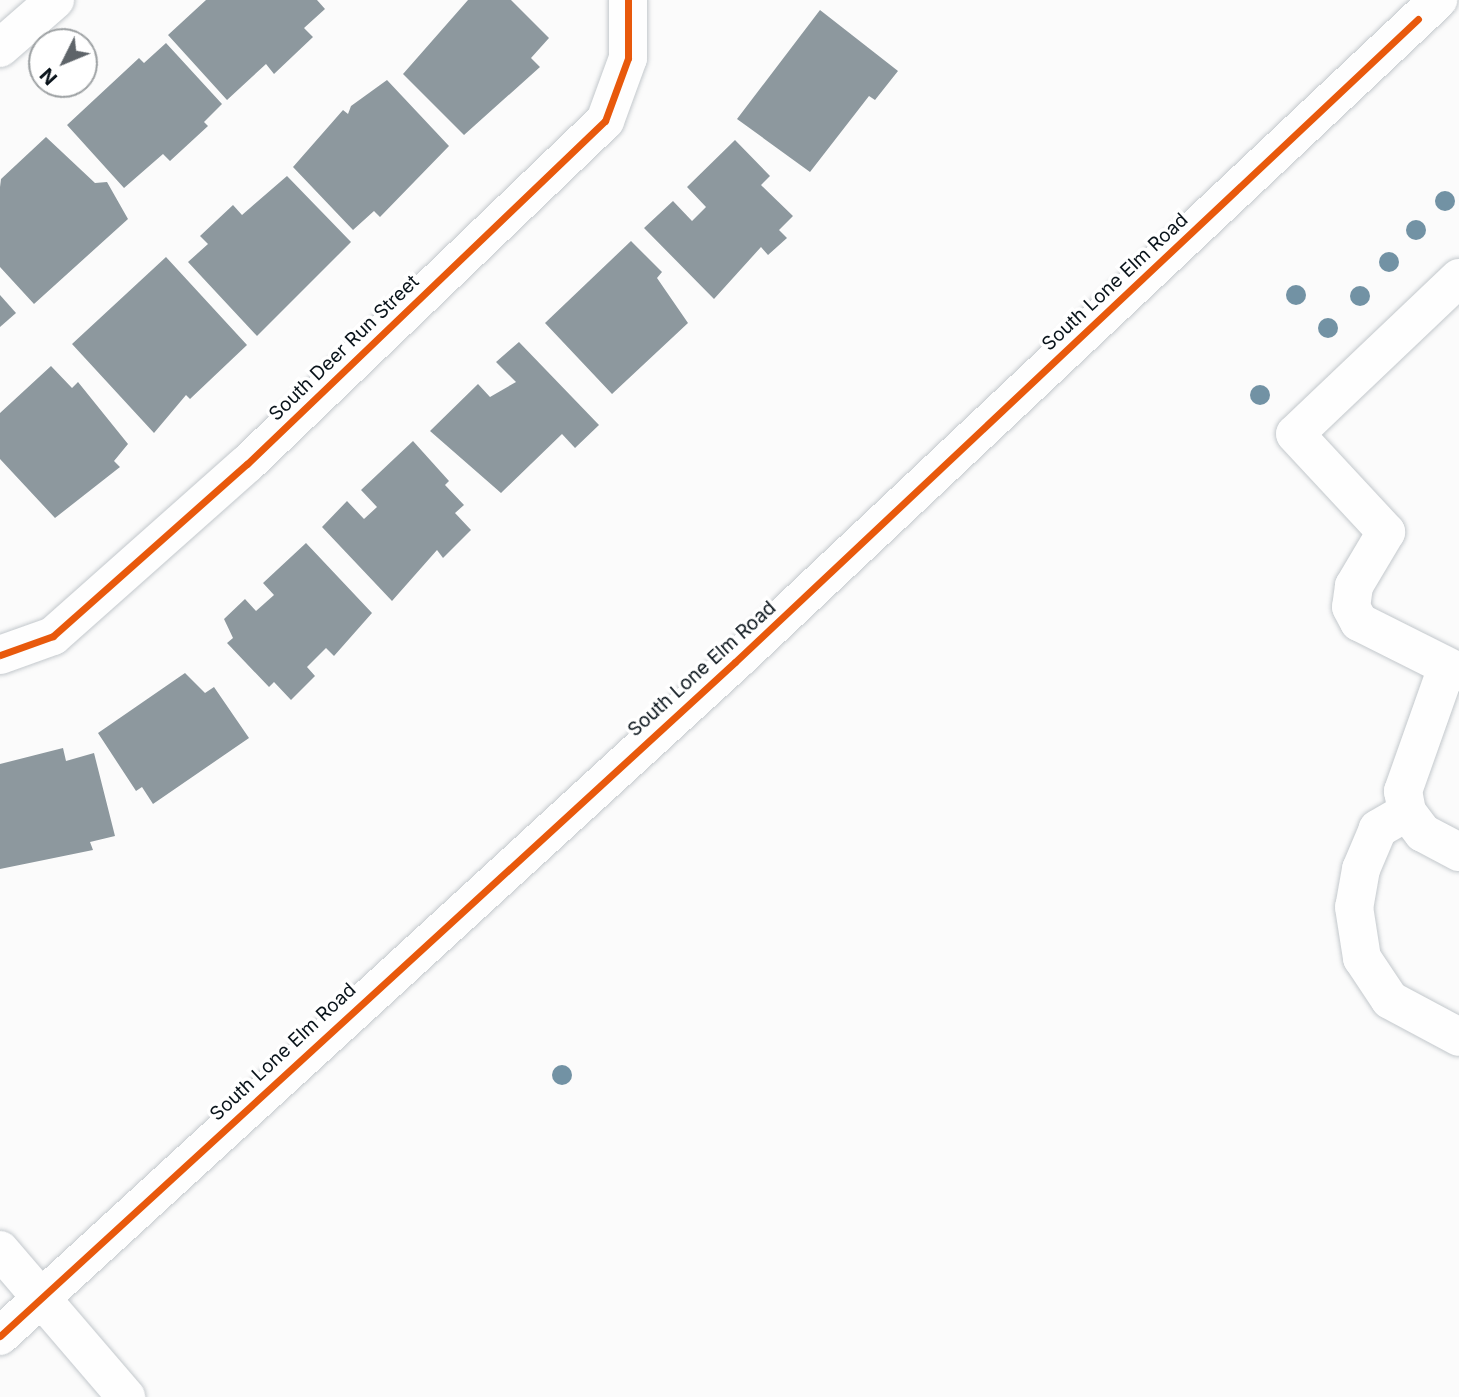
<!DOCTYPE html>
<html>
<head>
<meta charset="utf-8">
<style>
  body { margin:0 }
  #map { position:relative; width:1459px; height:1397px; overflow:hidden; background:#fbfbfb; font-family:Inter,sans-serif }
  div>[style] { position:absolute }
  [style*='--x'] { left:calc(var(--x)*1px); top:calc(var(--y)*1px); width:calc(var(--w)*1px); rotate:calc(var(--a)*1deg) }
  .building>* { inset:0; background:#8d989e }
  .roads { filter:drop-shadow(0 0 2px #c3c8cc) drop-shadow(0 0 2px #c3c8cc) }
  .minor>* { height:38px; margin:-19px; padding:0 19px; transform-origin:19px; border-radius:19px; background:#fefefe }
  .cycleway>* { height:7px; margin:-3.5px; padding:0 3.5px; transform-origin:3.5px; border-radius:3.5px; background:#e8590c }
  .trees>* { width:20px; height:20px; margin:-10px; border-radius:50%; background:#7292a4 }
  span { translate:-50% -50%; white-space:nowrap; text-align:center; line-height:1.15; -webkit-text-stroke:7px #fff; paint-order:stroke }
  .street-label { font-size:19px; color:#09131a }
  .north { position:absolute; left:28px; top:28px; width:70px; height:70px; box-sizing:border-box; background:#fff; border:2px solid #9da1a3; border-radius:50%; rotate:227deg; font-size:19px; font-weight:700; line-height:28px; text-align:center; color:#09131a }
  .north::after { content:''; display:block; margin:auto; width:24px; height:32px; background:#5e6469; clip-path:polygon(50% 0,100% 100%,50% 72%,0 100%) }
</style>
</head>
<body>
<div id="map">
  <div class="building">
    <div style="clip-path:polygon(206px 0,317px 0,325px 9px,304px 28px,313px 37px,274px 74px,266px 64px,227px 100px,168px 35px)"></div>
    <div style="clip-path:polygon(468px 0,511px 0,549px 38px,531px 58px,540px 67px,464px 135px,403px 74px)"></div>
    <div style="clip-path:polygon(820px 10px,898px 71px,875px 100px,869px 96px,810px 172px,737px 119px)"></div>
    <div style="clip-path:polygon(166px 43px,222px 104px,204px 122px,208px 126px,170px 161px,163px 154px,124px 188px,67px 125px,139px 58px,144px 63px)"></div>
    <div style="clip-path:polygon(387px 80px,449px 146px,380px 217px,374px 211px,353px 230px,293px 167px,343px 110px,348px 114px,351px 106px)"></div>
    <div style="clip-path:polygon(46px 137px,95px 183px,107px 182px,128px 219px,34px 304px,0 267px,0 187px,1px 179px)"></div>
    <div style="clip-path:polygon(735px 140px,770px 176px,761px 185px,793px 216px,779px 230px,787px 238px,768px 255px,761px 247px,714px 299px,644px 228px,673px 201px,692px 221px,706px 207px,687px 187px)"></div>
    <div style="clip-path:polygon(287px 176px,351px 242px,257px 336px,188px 262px,208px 244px,200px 236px,233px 205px,242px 215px)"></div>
    <div style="clip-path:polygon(631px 241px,662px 272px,657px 278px,688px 323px,612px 394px,545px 323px)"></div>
    <div style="clip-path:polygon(166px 257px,247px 345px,190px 399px,186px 395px,154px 433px,72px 344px)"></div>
    <div style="clip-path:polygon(0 295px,16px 313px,0 327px)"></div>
    <div style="clip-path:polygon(519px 342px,599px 425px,575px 448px,562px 434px,501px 493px,430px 431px,478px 384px,490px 397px,516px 382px,496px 362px)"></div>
    <div style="clip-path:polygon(51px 366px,72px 388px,78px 382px,128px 444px,114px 461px,120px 467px,55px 518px,0 459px,0 413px)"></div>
    <div style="clip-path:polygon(413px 441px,449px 481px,445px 485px,464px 505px,455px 513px,471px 530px,443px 558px,437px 550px,392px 601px,322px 527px,347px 501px,364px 519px,377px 507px,361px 490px)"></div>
    <div style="clip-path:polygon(306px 543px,372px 613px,334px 656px,326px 648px,307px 667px,315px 676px,291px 700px,274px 682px,269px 687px,227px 643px,233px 638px,224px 619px,245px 599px,256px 611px,274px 595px,263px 583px)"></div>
    <div style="clip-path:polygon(185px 673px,205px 693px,214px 687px,249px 738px,153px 804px,142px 787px,136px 791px,98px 733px)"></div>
    <div style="clip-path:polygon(63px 748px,66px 761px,94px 753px,115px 836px,90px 842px,93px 850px,0 869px,0 764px)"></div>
  </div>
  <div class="roads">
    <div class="minor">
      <div style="--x:0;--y:48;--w:73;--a:-41.1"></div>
      <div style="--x:1459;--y:278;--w:226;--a:136.4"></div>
      <div style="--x:1295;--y:434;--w:134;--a:47.1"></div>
      <div style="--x:1386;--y:532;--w:63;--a:120.7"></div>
      <div style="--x:1354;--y:586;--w:21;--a:98"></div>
      <div style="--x:1351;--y:607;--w:17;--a:62"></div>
      <div style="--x:1359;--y:622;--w:112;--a:26.6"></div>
      <div style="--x:0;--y:655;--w:56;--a:-19.7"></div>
      <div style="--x:53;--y:636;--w:259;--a:-41.6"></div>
      <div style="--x:247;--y:464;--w:496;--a:-43.8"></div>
      <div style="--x:605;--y:121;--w:67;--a:-69.9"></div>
      <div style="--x:628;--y:58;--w:58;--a:-90"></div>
      <div style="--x:1447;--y:667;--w:132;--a:109.5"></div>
      <div style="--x:1403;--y:791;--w:21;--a:79"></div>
      <div style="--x:1407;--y:812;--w:26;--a:53"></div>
      <div style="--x:1423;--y:833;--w:41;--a:27.8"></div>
      <div style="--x:1407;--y:812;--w:34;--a:150"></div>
      <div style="--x:1378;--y:829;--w:43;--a:113"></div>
      <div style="--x:1361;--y:869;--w:39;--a:100"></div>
      <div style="--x:1354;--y:907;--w:52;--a:81.1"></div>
      <div style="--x:1362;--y:958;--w:50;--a:56.3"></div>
      <div style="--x:1390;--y:1000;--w:78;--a:28.2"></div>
      <div style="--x:0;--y:1250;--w:194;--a:49.4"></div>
      <div style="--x:0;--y:1336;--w:997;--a:-42.52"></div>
      <div style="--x:735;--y:662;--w:966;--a:-43.28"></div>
    </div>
  </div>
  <div class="cycleway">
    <div style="--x:0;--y:655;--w:56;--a:-19.7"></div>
    <div style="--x:53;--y:636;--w:259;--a:-41.6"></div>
    <div style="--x:247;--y:464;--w:496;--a:-43.8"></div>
    <div style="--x:605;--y:121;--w:67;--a:-69.9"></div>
    <div style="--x:628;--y:58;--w:58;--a:-90"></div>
    <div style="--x:0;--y:1336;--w:997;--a:-42.52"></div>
    <div style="--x:735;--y:662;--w:938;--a:-43.27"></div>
  </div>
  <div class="trees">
    <div style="left:1445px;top:201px"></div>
    <div style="left:1416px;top:230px"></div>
    <div style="left:1389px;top:262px"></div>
    <div style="left:1296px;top:295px"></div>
    <div style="left:1360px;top:296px"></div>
    <div style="left:1328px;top:328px"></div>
    <div style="left:1260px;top:395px"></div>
    <div style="left:562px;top:1075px"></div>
  </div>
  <div class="street-label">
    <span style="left:1115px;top:282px;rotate:-43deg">South Lone Elm Road</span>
    <span style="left:344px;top:348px;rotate:-44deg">South Deer Run Street</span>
    <span style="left:702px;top:669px;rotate:-42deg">South Lone Elm Road</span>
    <span style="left:283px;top:1052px;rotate:-43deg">South Lone Elm Road</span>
  </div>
  <div class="north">N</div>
</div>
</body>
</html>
